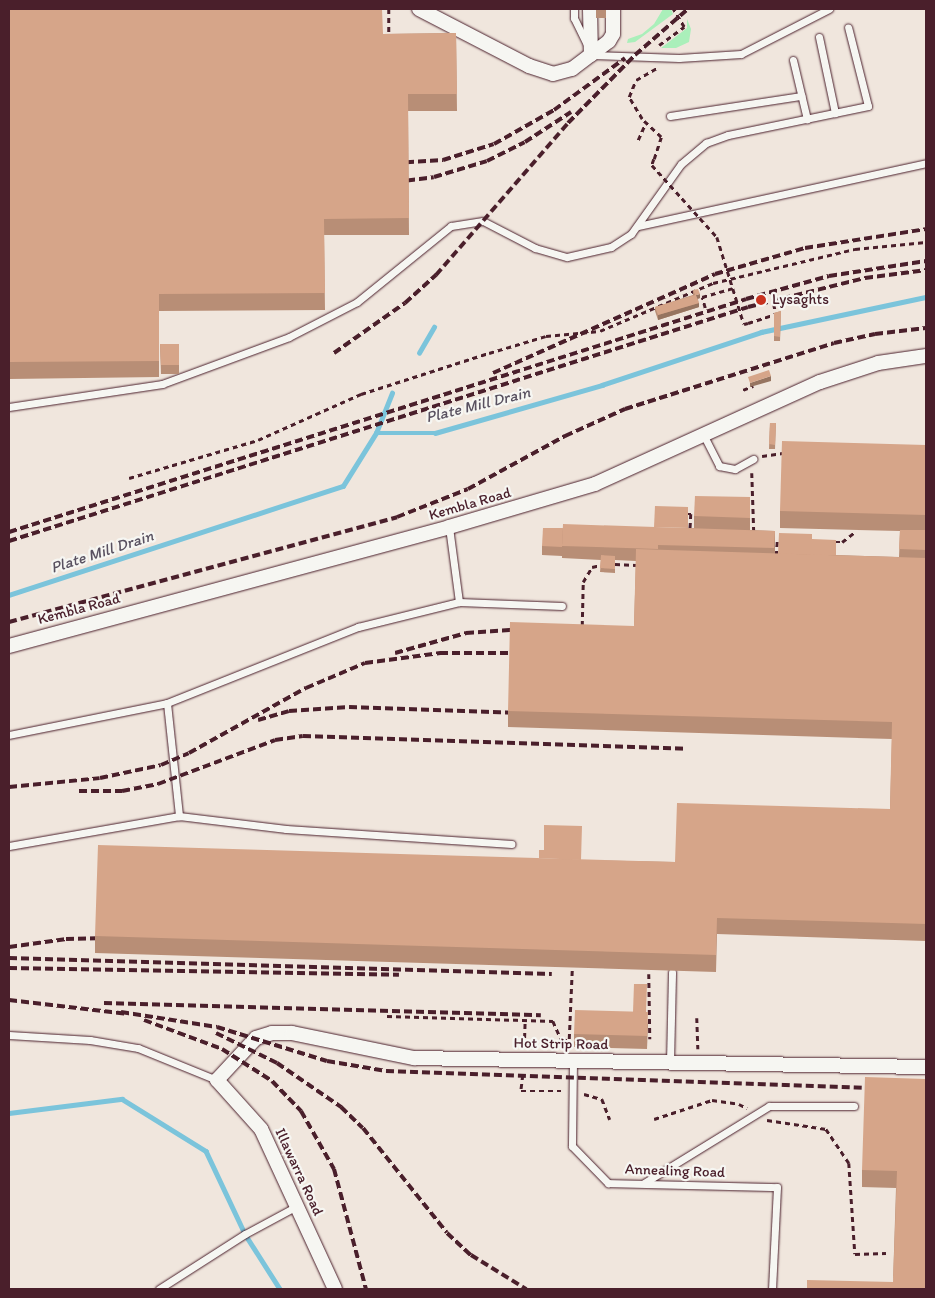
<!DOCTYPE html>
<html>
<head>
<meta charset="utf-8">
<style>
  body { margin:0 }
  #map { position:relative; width:935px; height:1298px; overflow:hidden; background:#f0e6dd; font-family:Itim,sans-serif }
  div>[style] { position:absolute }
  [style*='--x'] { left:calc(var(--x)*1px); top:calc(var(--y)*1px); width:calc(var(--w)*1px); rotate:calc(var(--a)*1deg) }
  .green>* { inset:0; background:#aaefba }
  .stream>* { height:4.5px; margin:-2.25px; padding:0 2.25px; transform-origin:2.25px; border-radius:2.25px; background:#7bc4db }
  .path>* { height:2.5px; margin-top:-1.25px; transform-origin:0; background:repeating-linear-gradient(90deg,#4a1f2b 0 5px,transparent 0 9px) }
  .roads { filter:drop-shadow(0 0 1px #4a1f2b) drop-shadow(0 0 1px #4a1f2b) }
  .lane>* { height:7px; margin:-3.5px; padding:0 3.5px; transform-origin:3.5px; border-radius:3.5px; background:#f6f6f2 }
  .street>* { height:14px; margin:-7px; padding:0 7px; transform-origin:7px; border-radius:7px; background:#f6f6f2 }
  .rail>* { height:4px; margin-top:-2px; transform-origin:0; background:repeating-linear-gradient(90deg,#4a1f2b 0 8px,transparent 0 12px) }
  .path-bridge>* { height:2.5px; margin-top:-1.25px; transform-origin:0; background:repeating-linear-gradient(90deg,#4a1f2b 0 5px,transparent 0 9px) }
  .wall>* { inset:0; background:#b88e76 }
  .shaded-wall>* { inset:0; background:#967460 }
  .building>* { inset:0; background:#d6a589 }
  .dots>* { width:14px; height:14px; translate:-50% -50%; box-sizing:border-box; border:2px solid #f6f6f2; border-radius:50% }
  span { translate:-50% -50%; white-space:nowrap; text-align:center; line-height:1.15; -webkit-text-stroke:4.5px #f6f6f2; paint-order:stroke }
  .poi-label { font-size:15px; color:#4a1f2b }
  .left { translate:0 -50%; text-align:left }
  .street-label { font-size:15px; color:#4a1f2b }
  .water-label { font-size:16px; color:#595160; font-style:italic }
  .frame { position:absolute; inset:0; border:10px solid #4a1f2b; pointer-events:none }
</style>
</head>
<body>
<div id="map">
  <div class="green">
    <div style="clip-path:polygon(663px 9px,671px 9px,673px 14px,635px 42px,627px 43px,628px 39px,642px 34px,654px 24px)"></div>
    <div style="clip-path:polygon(687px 19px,691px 29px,689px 42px,676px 48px,661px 48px,687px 28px)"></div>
  </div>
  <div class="stream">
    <div style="--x:419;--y:353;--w:30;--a:-60"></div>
    <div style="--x:376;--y:433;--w:43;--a:-68.2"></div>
    <div style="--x:9;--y:595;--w:351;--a:-18.1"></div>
    <div style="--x:343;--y:486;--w:62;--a:-58.1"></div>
    <div style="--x:376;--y:433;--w:59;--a:0"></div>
    <div style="--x:435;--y:433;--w:174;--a:-16"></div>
    <div style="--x:602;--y:385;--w:168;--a:-18.4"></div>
    <div style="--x:761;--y:332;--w:169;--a:-12"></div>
    <div style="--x:9;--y:1113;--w:114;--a:-7.1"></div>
    <div style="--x:122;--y:1099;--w:99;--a:31.8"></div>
    <div style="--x:206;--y:1151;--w:92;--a:64.8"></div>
    <div style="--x:245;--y:1234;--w:65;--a:57.5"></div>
  </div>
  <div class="path">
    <div style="--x:389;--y:9;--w:28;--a:90"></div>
    <div style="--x:659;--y:45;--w:31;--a:-36"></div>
    <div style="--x:684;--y:27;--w:21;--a:-121"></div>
    <div style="--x:638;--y:140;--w:20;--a:-66"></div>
    <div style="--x:654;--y:159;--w:23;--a:-72"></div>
    <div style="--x:661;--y:137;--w:26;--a:-137"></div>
    <div style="--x:642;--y:119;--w:26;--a:-121"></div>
    <div style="--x:629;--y:97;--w:18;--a:-68"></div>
    <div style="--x:636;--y:80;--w:24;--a:-30"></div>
    <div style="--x:774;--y:304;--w:11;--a:80"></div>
    <div style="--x:705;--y:308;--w:11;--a:-105"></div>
    <div style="--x:702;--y:297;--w:32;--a:-16"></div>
    <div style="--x:748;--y:323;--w:29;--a:-18"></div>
    <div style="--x:743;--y:390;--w:11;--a:-22"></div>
    <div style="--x:762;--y:456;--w:21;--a:-8"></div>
    <div style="--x:752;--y:473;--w:59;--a:88.1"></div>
    <div style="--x:129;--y:478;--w:134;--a:-16.4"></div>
    <div style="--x:258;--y:440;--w:113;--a:-24.1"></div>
    <div style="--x:361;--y:394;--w:134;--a:-17.8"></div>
    <div style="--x:489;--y:353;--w:59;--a:-16.6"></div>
    <div style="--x:546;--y:336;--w:54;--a:-5.3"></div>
    <div style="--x:600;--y:331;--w:123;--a:-23"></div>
    <div style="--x:713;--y:283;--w:146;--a:-13.5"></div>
    <div style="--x:855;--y:249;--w:71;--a:-5.6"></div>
    <div style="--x:686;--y:514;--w:5;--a:0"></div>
    <div style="--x:691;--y:514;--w:17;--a:93"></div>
    <div style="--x:835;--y:542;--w:7;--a:0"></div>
    <div style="--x:842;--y:542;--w:16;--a:-38"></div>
    <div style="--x:776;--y:556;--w:16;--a:-86"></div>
    <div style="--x:615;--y:564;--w:21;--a:3"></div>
    <div style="--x:582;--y:626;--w:44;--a:-88.7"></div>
    <div style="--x:583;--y:582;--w:17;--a:-59"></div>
    <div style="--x:592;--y:567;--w:9;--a:-13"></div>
    <div style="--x:649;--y:974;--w:65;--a:89.1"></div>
    <div style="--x:387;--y:1016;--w:166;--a:1.7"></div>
    <div style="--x:553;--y:1021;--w:22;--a:66"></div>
    <div style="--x:562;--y:1041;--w:7;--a:-16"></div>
    <div style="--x:569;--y:1039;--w:69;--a:-87.5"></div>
    <div style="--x:697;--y:1018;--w:31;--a:88"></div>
    <div style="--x:524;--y:1047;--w:27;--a:-88"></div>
    <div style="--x:523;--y:1075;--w:16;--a:97"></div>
    <div style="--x:521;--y:1091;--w:40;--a:0"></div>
    <div style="--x:584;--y:1094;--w:19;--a:16"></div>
    <div style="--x:602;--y:1099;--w:22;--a:69"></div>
    <div style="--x:654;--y:1119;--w:61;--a:-18.1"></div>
    <div style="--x:712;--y:1100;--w:27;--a:8"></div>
    <div style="--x:739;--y:1104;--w:9;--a:27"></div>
    <div style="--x:767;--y:1120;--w:60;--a:8.7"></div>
    <div style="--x:826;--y:1129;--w:41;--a:55.9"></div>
    <div style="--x:849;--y:1163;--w:91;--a:86.2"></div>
    <div style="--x:855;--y:1254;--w:31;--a:-2"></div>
  </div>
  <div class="roads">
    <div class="lane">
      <div style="--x:574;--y:9;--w:9;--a:90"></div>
      <div style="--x:574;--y:18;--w:32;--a:64"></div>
      <div style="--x:819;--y:37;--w:78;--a:78.1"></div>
      <div style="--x:593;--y:55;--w:86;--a:2"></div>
      <div style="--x:679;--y:58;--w:62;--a:-3.7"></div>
      <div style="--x:741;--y:54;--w:99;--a:-27.1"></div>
      <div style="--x:793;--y:60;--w:61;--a:76.7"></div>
      <div style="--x:670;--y:116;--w:133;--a:-8.7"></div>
      <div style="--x:638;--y:226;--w:295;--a:-12.3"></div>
      <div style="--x:9;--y:407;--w:155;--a:-8.5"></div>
      <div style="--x:162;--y:384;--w:135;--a:-20.3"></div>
      <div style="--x:289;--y:337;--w:76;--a:-27.2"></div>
      <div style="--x:357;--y:302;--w:121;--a:-39"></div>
      <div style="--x:451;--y:226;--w:32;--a:-9"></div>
      <div style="--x:483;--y:221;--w:59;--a:27.4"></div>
      <div style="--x:535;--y:248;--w:33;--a:16"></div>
      <div style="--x:567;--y:257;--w:45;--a:-12.8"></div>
      <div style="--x:611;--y:247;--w:24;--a:-33"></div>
      <div style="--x:631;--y:234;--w:86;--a:-54.5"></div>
      <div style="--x:681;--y:164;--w:33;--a:-40"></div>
      <div style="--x:706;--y:143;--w:23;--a:-20"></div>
      <div style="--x:728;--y:135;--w:143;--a:-11.7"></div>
      <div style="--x:868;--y:106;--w:81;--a:-104.2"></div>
      <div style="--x:703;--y:434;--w:36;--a:63"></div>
      <div style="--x:719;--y:466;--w:16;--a:11"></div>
      <div style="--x:735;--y:469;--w:21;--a:-29"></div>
      <div style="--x:449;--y:527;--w:76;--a:82.4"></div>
      <div style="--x:459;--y:602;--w:103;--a:2.2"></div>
      <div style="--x:167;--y:703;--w:114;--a:83.9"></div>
      <div style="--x:179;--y:816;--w:108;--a:6.9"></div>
      <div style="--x:286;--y:829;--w:226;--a:3.8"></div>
      <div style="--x:9;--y:735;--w:161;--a:-11.4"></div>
      <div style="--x:167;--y:703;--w:206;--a:-21.7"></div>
      <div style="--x:358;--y:627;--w:104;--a:-13.9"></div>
      <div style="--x:9;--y:846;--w:173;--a:-10"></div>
      <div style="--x:9;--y:1035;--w:81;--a:3.5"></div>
      <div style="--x:90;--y:1040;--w:49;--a:9.5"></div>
      <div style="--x:138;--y:1048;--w:85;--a:22.1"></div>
      <div style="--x:573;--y:1061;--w:85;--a:90.7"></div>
      <div style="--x:572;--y:1146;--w:52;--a:45.8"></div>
      <div style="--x:608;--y:1183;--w:169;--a:1.4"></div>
      <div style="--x:777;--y:1187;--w:102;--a:92.8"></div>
      <div style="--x:670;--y:1062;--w:90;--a:-88.7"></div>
      <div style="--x:644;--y:1183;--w:147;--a:-31.6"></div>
      <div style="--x:769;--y:1106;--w:85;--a:0"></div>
      <div style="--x:159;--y:1289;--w:102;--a:-32.6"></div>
      <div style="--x:245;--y:1234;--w:59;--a:-28.3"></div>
    </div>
    <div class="street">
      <div style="--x:419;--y:9;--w:124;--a:27.4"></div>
      <div style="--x:529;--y:66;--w:25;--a:18"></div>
      <div style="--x:553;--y:74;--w:20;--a:-15"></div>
      <div style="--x:572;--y:69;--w:46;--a:-37.1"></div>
      <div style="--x:609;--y:41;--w:8;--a:-60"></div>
      <div style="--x:613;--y:34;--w:25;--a:-90"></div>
      <div style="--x:590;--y:9;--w:46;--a:88.8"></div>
      <div style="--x:9;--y:646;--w:456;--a:-15.1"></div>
      <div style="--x:449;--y:527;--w:152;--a:-16.4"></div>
      <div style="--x:595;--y:484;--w:247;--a:-24.4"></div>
      <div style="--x:820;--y:382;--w:61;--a:-18.1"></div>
      <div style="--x:878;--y:363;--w:49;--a:-8.3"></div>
      <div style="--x:335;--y:1289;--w:176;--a:-114.8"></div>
      <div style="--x:261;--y:1129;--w:66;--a:-131.9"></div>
      <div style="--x:217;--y:1080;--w:57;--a:-47.1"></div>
      <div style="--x:256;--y:1038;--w:17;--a:-17"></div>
      <div style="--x:272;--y:1033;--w:20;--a:0"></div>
      <div style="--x:292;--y:1033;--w:125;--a:11.6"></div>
      <div style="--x:414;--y:1058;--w:512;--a:1.01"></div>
    </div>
  </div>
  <div class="rail">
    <div style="--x:394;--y:163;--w:49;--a:-3.5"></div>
    <div style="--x:443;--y:160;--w:53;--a:-17.4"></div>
    <div style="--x:494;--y:144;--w:69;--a:-29.5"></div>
    <div style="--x:554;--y:110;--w:88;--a:-36.2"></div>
    <div style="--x:395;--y:182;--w:39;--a:-7"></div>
    <div style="--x:434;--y:177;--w:55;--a:-16.8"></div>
    <div style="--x:487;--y:161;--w:42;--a:-26.6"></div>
    <div style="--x:525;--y:142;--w:55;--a:-33.1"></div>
    <div style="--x:334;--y:353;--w:87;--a:-35.2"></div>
    <div style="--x:405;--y:303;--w:42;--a:-42.1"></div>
    <div style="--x:436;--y:275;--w:201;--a:-49"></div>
    <div style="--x:568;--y:123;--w:95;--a:-45.4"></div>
    <div style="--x:635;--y:55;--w:70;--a:-41"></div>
    <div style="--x:493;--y:373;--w:243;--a:-24"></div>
    <div style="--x:715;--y:274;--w:94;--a:-16.1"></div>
    <div style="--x:805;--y:248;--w:122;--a:-8.9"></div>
    <div style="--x:9;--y:532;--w:773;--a:-17.54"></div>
    <div style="--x:746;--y:299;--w:86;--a:-15.5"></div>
    <div style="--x:829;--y:276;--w:98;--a:-8.8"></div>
    <div style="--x:9;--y:541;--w:775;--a:-17.57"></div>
    <div style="--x:748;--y:307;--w:121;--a:-13.9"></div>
    <div style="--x:865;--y:278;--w:62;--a:-7.5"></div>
    <div style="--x:9;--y:622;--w:402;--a:-15.1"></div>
    <div style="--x:397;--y:517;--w:76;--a:-21.5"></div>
    <div style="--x:468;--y:489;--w:111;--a:-28.7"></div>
    <div style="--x:565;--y:436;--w:66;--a:-24.2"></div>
    <div style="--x:625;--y:409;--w:219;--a:-17.5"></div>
    <div style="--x:834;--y:343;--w:42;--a:-12.4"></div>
    <div style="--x:875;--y:334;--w:51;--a:-6.7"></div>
    <div style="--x:395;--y:653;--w:74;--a:-15.7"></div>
    <div style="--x:466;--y:633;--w:58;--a:-3.9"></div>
    <div style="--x:258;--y:720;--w:32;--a:-16"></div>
    <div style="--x:289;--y:711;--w:60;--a:-3.8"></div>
    <div style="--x:349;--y:707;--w:172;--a:2"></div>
    <div style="--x:9;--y:787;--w:91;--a:-5.6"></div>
    <div style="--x:100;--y:778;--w:62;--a:-12"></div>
    <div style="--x:161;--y:765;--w:30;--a:-23"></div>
    <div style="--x:189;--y:753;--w:134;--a:-29.1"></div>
    <div style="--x:306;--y:688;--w:64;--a:-23"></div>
    <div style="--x:365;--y:663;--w:76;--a:-7.6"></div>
    <div style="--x:440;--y:653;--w:83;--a:0"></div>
    <div style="--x:79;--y:791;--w:43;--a:0"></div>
    <div style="--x:122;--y:791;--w:37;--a:-11"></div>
    <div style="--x:158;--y:784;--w:125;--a:-20.6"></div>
    <div style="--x:275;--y:740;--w:28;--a:-8"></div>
    <div style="--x:303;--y:736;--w:384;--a:1.9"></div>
    <div style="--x:9;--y:947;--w:58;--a:-8"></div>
    <div style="--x:66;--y:939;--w:42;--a:-1.4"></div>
    <div style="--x:9;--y:958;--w:543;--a:1.69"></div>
    <div style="--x:9;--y:968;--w:390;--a:1"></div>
    <div style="--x:9;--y:1000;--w:120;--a:6.7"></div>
    <div style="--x:104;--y:1003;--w:437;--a:1.6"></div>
    <div style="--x:121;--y:1012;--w:97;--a:8.9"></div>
    <div style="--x:217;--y:1027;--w:115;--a:17.2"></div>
    <div style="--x:327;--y:1061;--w:60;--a:9.6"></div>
    <div style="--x:386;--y:1071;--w:492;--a:2"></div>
    <div style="--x:144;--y:1020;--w:83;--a:20.4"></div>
    <div style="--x:222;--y:1049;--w:59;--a:32.6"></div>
    <div style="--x:272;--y:1081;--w:42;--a:46"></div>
    <div style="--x:301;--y:1111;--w:67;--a:60.4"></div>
    <div style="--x:334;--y:1169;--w:124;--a:75.1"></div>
    <div style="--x:216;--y:1033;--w:68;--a:26.2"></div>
    <div style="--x:277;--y:1063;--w:78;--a:34.5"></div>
    <div style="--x:341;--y:1107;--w:30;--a:44"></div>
    <div style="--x:363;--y:1128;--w:134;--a:51.3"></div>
    <div style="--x:447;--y:1233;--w:33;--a:43"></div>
    <div style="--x:471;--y:1255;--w:65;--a:31.7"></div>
  </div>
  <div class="path-bridge">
    <div style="--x:654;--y:159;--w:6;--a:108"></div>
    <div style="--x:652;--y:165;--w:97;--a:47.9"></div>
    <div style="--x:717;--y:237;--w:91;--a:72.8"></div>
    <div style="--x:744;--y:324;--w:4;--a:-14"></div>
  </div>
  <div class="wall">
    <div style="clip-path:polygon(9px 9px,383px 34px,456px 33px,457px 111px,408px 111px,409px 235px,324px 235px,325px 310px,159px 311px,159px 377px,9px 379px)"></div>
    <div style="clip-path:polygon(596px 9px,606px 9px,606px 18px,596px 18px)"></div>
    <div style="clip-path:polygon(693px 290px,700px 298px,698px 299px,699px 307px,658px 320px,655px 311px,655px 307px,693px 295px)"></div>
    <div style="clip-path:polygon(781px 311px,780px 341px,774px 341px,774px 313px)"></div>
    <div style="clip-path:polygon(160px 344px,179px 344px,179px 374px,161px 374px)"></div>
    <div style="clip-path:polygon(770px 423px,776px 423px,775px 449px,769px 449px)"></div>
    <div style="clip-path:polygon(926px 445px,926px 941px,717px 934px,716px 972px,95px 953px,95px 936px,581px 860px,675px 862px,890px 809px,892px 739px,508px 727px,508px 711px,634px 626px,636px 561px,615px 560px,615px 573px,600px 572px,601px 560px,562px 558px,562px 556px,542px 555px,542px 546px,563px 528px,694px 528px,694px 516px,750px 497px,750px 530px,775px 531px,775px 554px,778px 554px,812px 539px,836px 555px,899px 557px,900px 531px,780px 528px,780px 511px)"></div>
    <div style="clip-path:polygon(646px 1012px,648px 1025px,647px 1049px,574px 1047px,574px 1034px)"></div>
    <div style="clip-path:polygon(926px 1079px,893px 1282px,896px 1188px,862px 1187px,862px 1170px)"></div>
  </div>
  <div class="shaded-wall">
    <div style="clip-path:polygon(700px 294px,700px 298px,696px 299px,696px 295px)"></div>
    <div style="clip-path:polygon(699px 303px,699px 307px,658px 320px,658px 315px)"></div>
    <div style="clip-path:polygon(771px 376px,771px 381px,750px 387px,750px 383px)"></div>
  </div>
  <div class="building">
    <div style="clip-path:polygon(9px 9px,382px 9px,383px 34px,456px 33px,457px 94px,408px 94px,409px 218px,324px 219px,325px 293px,159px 294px,159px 361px,9px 362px)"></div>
    <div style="clip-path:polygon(698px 289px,700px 294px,696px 295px,699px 303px,658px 315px,655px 307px,695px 295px,693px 290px)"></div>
    <div style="clip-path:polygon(781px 311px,780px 337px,774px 336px,774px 313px)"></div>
    <div style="clip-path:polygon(160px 344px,179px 344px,179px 365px,161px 365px)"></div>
    <div style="clip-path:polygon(769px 370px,771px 376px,750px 383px,748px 377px)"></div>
    <div style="clip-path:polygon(770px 423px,776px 423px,775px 445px,769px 444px)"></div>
    <div style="clip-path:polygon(782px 441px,926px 445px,926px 515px,780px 511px)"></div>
    <div style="clip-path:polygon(695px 496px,750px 497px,750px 518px,694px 516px)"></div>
    <div style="clip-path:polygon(655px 506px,688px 507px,688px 528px,654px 527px)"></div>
    <div style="clip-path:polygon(563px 524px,775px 531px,774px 548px,658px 545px,658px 549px,562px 546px)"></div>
    <div style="clip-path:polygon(543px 528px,563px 528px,562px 547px,542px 546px)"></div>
    <div style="clip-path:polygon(900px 530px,926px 530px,926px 550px,899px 549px)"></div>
    <div style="clip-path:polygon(779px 533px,812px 534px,812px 539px,836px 540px,836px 555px,812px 555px,812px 552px,812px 555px,778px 554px)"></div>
    <div style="clip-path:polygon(636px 549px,926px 558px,926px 924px,717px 918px,716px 955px,95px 936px,98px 845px,675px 862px,677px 803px,890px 809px,892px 722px,508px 711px,510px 622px,634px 626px)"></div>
    <div style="clip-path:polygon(601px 555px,615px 556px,615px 569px,600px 568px)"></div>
    <div style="clip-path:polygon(544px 825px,582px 826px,581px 860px,539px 858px,539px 850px,544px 850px)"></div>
    <div style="clip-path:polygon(634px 984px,647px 984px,646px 1012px,633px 1012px)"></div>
    <div style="clip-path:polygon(575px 1010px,648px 1012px,647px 1036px,574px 1034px)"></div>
    <div style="clip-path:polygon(865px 1077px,926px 1079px,926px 1289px,807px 1289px,807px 1280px,893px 1282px,897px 1171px,862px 1170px)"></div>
  </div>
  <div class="dots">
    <div style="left:761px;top:300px;background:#c8321e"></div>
  </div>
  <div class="poi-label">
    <span class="left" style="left:772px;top:300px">Lysaghts</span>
  </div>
  <div class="street-label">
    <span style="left:470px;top:504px;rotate:-16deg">Kembla Road</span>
    <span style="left:79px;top:609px;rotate:-15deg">Kembla Road</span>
    <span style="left:561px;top:1044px;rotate:1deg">Hot Strip Road</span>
    <span style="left:675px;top:1171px;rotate:2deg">Annealing Road</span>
    <span style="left:299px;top:1172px;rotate:65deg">Illawarra Road</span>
  </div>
  <div class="water-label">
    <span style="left:478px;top:405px;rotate:-14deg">Plate Mill Drain</span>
    <span style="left:102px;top:552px;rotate:-18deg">Plate Mill Drain</span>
  </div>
  <div class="frame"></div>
</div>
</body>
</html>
